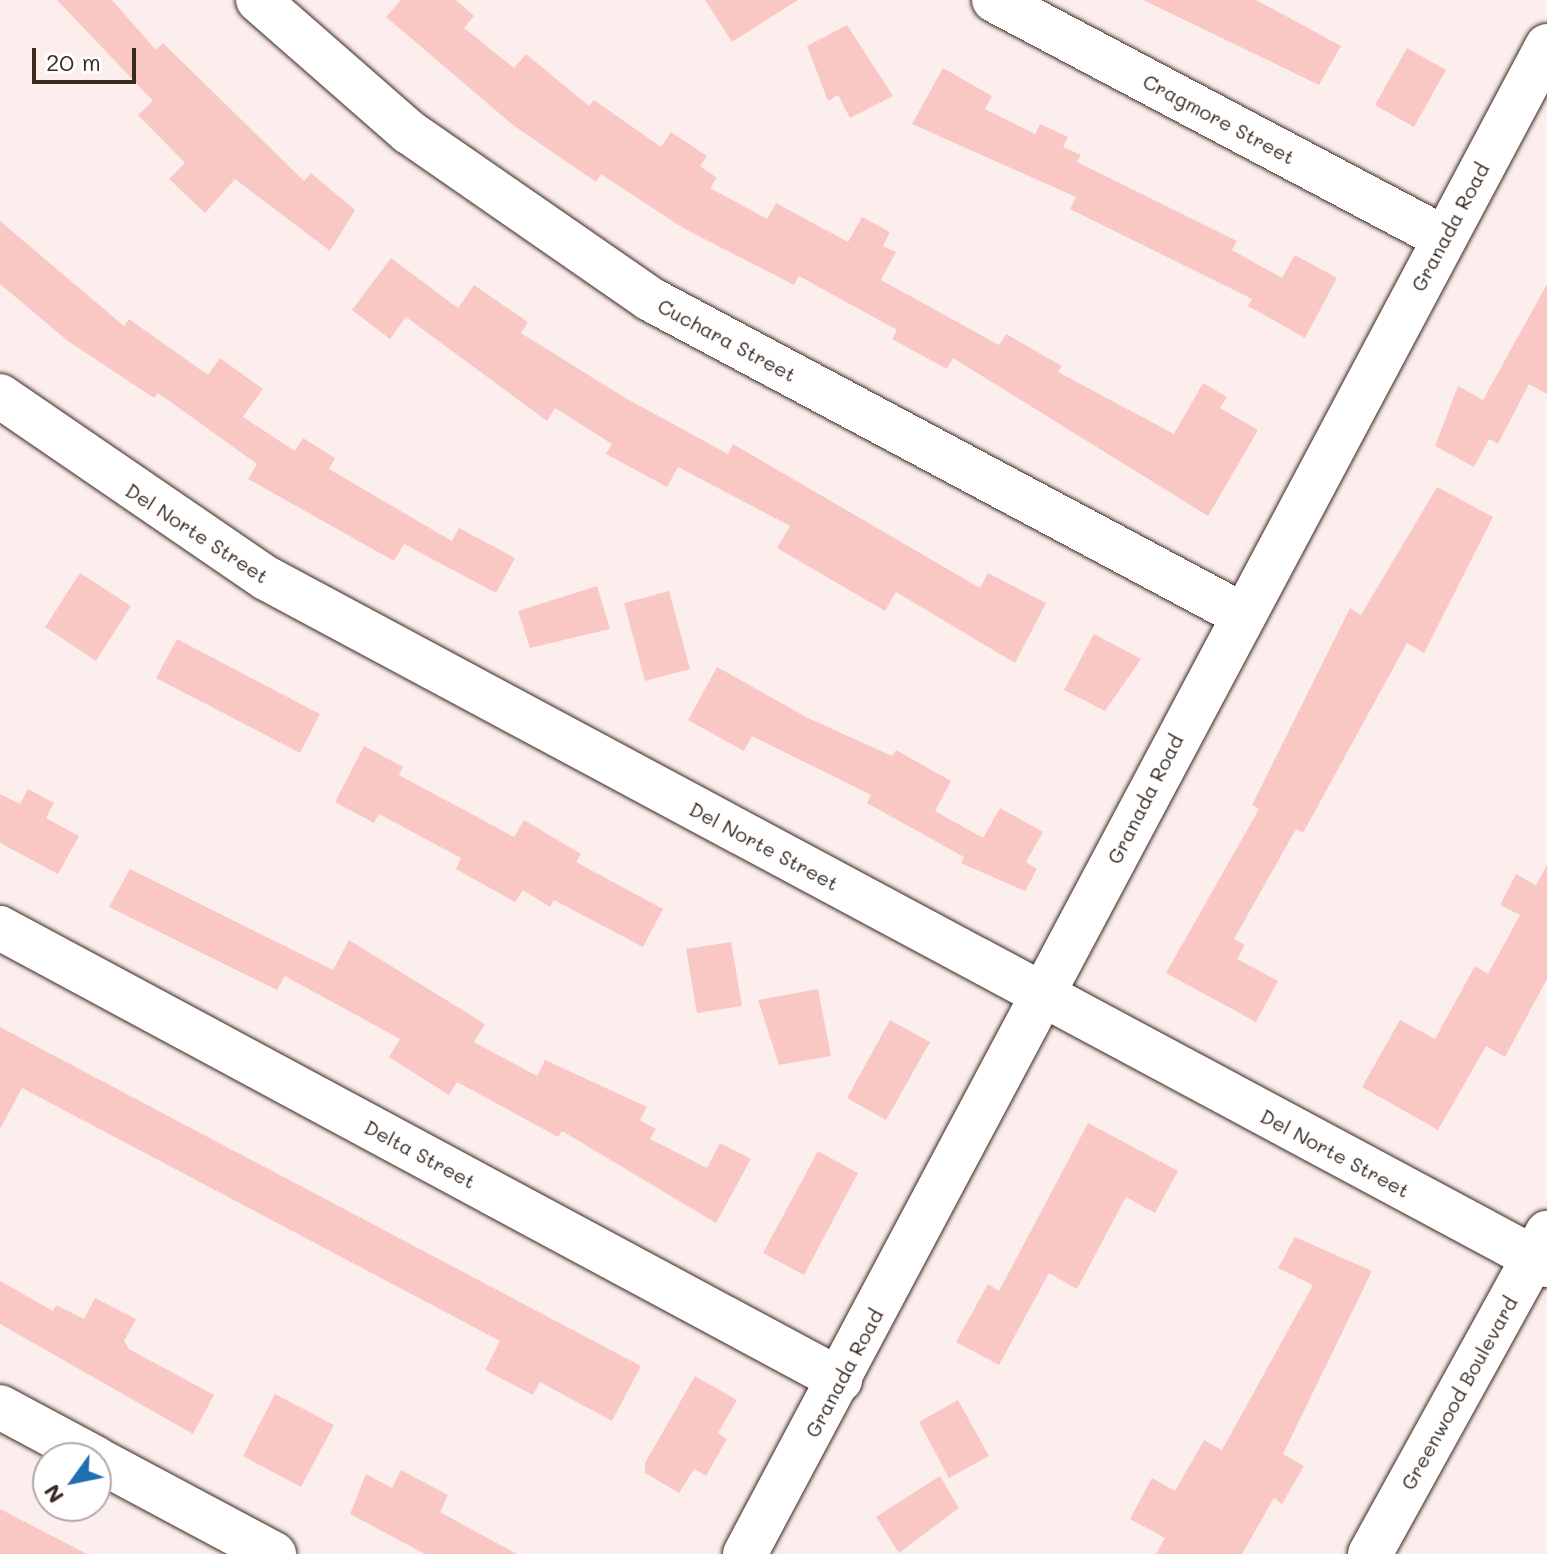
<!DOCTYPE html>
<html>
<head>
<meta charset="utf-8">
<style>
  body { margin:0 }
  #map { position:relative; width:1547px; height:1554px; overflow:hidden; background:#fdeeee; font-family:Mali,sans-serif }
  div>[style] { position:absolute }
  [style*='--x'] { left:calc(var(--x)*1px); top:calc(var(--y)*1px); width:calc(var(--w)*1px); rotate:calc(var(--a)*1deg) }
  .building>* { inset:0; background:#f9c8c5 }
  .roads { filter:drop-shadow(0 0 2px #3b2a1e) drop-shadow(0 0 2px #3b2a1e) }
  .minor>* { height:44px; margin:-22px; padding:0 22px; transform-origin:22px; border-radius:22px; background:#fff }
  span { translate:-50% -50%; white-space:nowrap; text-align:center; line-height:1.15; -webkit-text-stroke:6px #fff; paint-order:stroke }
  .street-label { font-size:20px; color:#3b2a1e }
  .north { position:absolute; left:32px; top:1442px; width:80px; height:80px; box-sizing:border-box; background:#fff; border:2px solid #b1aaa5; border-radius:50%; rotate:237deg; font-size:22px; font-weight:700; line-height:32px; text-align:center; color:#3b2a1e }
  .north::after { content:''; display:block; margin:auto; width:28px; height:36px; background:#1f6fb2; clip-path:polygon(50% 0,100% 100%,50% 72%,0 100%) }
  .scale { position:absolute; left:32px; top:48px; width:104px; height:36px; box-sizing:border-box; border:4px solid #3b2a1e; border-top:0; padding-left:10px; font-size:24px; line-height:28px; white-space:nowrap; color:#3b2a1e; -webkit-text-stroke:6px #fff; paint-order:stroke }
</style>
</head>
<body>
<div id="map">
  <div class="building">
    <div style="clip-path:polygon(57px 0,112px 0,156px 50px,163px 43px,304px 181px,311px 173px,355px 210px,330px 251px,235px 179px,205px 213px,169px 179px,185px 163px,138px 115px,153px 101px)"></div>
    <div style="clip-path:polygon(401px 0,456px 0,474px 16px,464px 28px,514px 68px,526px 54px,589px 106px,594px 100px,661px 147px,671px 132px,707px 156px,700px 166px,717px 178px,710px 188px,767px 219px,776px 203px,848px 242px,862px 217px,890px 232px,883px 246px,896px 252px,881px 280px,999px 345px,1006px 334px,1062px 366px,1058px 372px,1174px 434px,1203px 383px,1227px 397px,1220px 408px,1258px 430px,1208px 516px,953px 358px,947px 369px,892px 339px,897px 330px,799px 276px,794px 285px,683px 228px,601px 174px,596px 182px,513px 125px,386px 17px)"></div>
    <div style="clip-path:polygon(705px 0,798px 0,732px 42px)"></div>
    <div style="clip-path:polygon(1143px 0,1256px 0,1341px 46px,1319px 85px)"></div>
    <div style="clip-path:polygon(847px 25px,893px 96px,850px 118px,838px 95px,828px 101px,807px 46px)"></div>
    <div style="clip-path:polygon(1407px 48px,1446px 70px,1414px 127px,1375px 105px)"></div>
    <div style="clip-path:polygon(943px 68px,992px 96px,985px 109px,1035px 134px,1040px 124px,1068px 137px,1063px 147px,1081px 155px,1077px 162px,1237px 241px,1232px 250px,1282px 278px,1295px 255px,1337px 278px,1305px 338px,1248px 306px,1252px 299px,1070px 209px,1076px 197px,912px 124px)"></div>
    <div style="clip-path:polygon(0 221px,124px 326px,129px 319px,208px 375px,220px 358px,263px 389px,243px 417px,295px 451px,303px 438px,335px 458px,329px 469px,452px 541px,459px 528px,515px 558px,496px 593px,404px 544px,394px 561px,248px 479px,257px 464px,158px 393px,154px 398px,68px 341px,0 284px)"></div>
    <div style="clip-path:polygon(391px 258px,458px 308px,474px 285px,528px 322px,521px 333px,622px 396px,728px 454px,733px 444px,980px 588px,988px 573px,1046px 603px,1015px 663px,896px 592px,885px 611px,777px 548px,790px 526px,678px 467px,667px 487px,606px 454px,612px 444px,555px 408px,547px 421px,406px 317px,390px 339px,352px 310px)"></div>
    <div style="clip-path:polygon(1547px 284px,1547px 394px,1529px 384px,1498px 444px,1489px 439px,1474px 467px,1435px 446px,1458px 386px,1483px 400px)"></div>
    <div style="clip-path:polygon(1437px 487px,1493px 517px,1424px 653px,1407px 643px,1303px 833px,1296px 829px,1234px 939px,1245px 945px,1237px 959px,1278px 981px,1256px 1022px,1166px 973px,1259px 809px,1252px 805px,1350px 608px,1361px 615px)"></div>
    <div style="clip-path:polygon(80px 573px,131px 606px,96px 661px,45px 627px)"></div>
    <div style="clip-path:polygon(597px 586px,610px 629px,530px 648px,518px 611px)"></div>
    <div style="clip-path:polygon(669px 591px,690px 669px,645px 681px,624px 603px)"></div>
    <div style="clip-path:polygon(1094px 634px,1141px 659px,1105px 711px,1064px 690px)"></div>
    <div style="clip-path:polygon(177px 639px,320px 714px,300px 753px,156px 678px)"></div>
    <div style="clip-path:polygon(717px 667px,808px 718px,892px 756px,896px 750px,951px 781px,935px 811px,983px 838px,1000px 808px,1043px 832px,1026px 862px,1037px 869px,1025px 891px,961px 863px,964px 857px,867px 803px,871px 795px,752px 736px,744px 751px,688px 720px)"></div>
    <div style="clip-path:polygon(364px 746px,403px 767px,399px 775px,514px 837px,524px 820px,581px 854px,576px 862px,663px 909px,643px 947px,554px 900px,550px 907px,523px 890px,515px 902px,456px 869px,461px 858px,379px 814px,374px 823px,335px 802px)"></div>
    <div style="clip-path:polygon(28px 789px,54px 803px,46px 818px,79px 836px,58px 874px,0 843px,0 794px,20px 804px)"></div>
    <div style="clip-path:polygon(1547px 865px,1547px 979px,1505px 1057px,1486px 1046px,1438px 1130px,1362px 1087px,1400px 1020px,1435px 1039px,1475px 966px,1488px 974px,1520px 915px,1500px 905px,1516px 874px,1536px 885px)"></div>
    <div style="clip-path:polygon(130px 869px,333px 970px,349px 940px,485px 1024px,474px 1042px,537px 1076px,545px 1060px,647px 1107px,640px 1120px,656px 1129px,650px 1139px,707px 1168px,720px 1143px,751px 1159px,716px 1223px,562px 1131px,558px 1137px,457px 1082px,449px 1095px,389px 1057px,400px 1039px,285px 976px,277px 990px,109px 907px)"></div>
    <div style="clip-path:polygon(731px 942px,742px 1006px,697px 1013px,686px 949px)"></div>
    <div style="clip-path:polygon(818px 989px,831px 1056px,779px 1065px,758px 1000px)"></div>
    <div style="clip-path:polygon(890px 1020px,930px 1042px,886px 1120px,847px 1098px)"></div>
    <div style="clip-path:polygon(0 1027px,641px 1366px,612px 1421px,540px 1382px,533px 1395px,485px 1370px,500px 1341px,22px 1088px,0 1129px)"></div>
    <div style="clip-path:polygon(1088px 1123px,1178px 1171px,1155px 1213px,1126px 1197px,1077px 1289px,1049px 1273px,999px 1365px,956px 1342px,988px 1284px,999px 1291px)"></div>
    <div style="clip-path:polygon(818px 1151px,858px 1173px,804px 1275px,763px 1253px)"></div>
    <div style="clip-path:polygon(1295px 1237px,1372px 1271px,1283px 1454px,1304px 1466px,1282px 1504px,1274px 1498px,1242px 1554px,1156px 1554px,1165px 1538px,1130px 1519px,1152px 1478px,1175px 1491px,1204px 1440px,1222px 1450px,1313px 1285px,1278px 1268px)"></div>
    <div style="clip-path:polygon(0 1281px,53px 1311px,56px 1305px,84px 1319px,95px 1298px,136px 1319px,124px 1341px,129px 1349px,214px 1395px,193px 1434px,0 1324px)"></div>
    <div style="clip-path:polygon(695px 1376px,737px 1400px,718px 1433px,727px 1439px,706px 1476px,694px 1469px,679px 1493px,645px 1473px,645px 1463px)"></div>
    <div style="clip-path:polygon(275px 1394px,334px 1425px,301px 1487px,243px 1456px)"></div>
    <div style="clip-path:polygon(958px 1400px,989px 1456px,949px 1478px,919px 1422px)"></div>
    <div style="clip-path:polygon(401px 1470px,448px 1495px,440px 1512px,517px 1554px,425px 1554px,350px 1514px,366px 1474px,392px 1488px)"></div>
    <div style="clip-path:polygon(940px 1476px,959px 1508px,899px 1553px,876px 1517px)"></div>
    <div style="clip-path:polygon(0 1509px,87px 1554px,0 1554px)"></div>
  </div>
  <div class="roads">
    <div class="minor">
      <div style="--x:258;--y:0;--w:201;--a:41.2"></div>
      <div style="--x:409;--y:132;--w:293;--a:34.7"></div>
      <div style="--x:650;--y:299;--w:670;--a:28.06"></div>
      <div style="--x:994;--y:0;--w:509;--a:27.87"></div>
      <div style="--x:0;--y:396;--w:322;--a:34.4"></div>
      <div style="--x:266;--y:578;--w:1454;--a:28.2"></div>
      <div style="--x:0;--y:928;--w:954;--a:28.28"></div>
      <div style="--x:0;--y:1407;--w:108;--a:28.2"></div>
      <div style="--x:96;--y:1459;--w:202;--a:28.1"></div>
      <div style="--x:745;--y:1554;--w:1708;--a:-61.99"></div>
      <div style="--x:1370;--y:1554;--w:367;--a:-61.1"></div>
    </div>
  </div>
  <div class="street-label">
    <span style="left:1219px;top:119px;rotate:28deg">Cragmore Street</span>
    <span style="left:1450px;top:227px;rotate:-62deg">Granada Road</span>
    <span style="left:727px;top:340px;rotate:28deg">Cuchara Street</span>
    <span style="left:197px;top:533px;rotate:33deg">Del Norte Street</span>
    <span style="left:1145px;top:799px;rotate:-63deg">Granada Road</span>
    <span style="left:764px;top:846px;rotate:28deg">Del Norte Street</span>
    <span style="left:1335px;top:1153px;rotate:28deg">Del Norte Street</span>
    <span style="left:420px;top:1154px;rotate:28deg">Delta Street</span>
    <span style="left:844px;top:1373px;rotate:-62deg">Granada Road</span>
    <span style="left:1459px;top:1393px;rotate:-61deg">Greenwood Boulevard</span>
  </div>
  <div class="north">N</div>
  <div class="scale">20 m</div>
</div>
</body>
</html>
